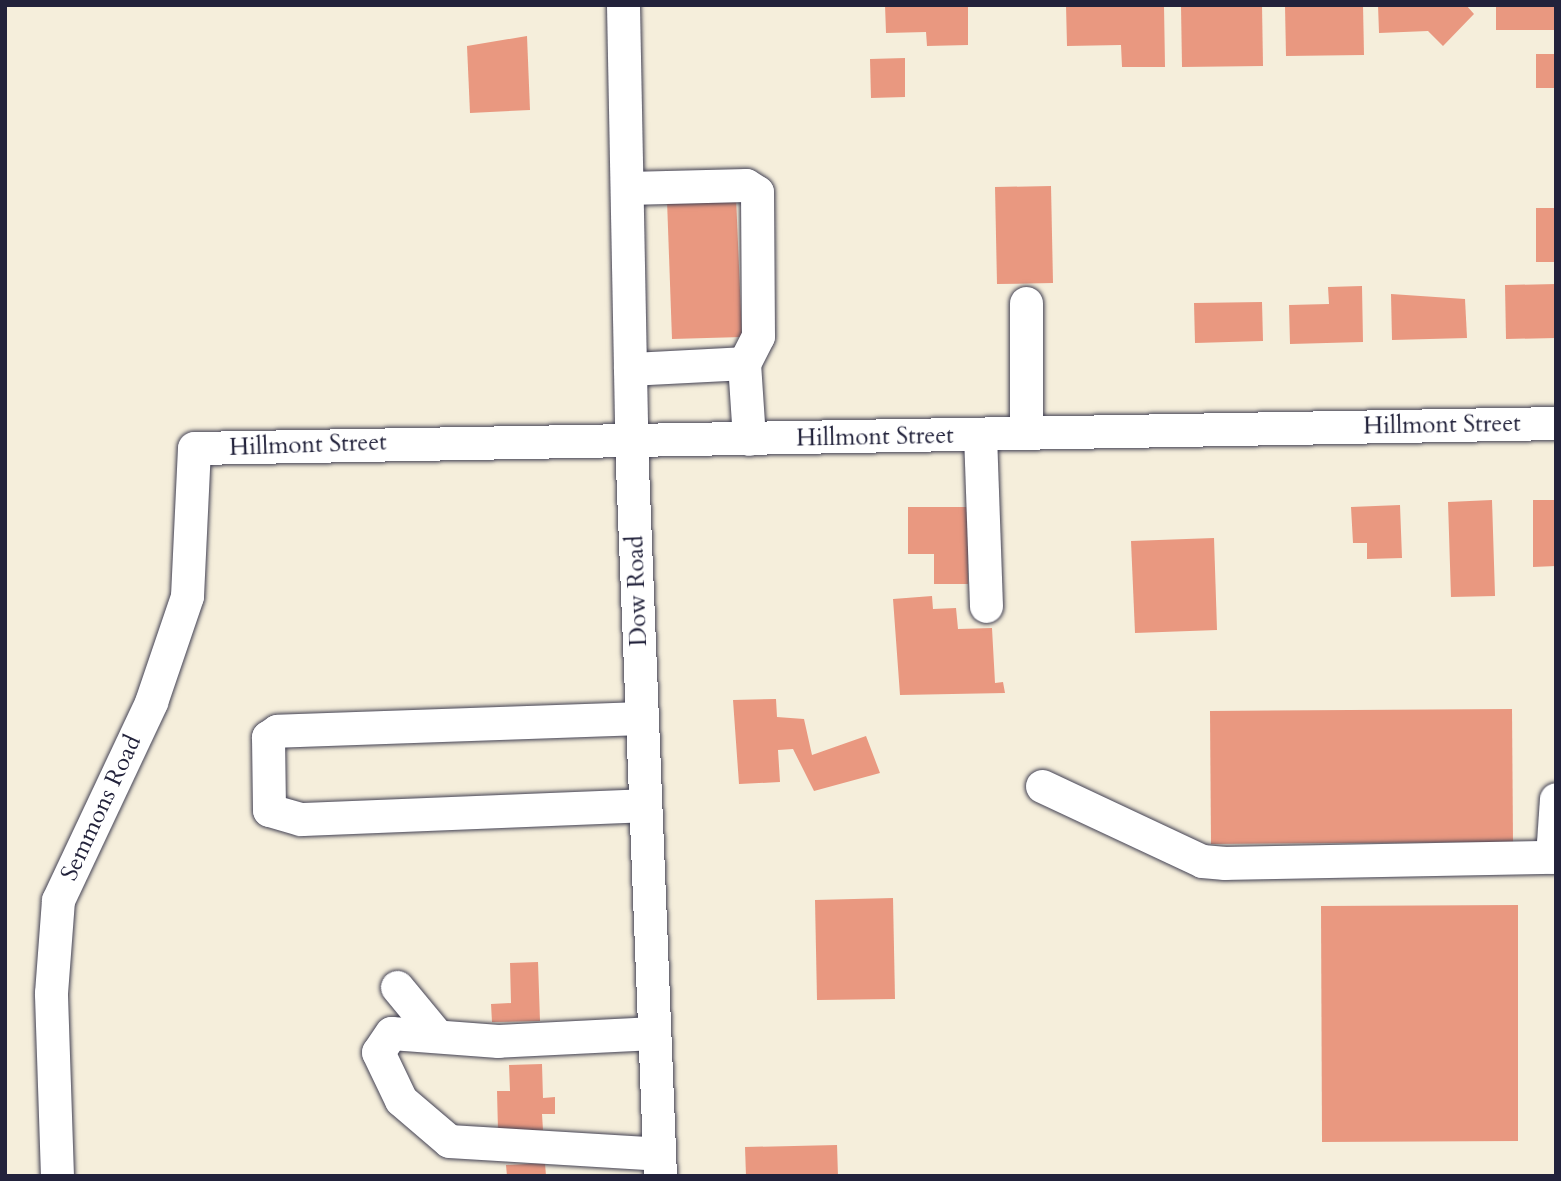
<!DOCTYPE html>
<html>
<head>
<meta charset="utf-8">
<style>
  body { margin:0 }
  #map { position:relative; width:1561px; height:1181px; overflow:hidden; background:#f5eedb; font-family:Cardo,serif }
  div>[style] { position:absolute }
  [style*='--x'] { left:calc(var(--x)*1px); top:calc(var(--y)*1px); width:calc(var(--w)*1px); rotate:calc(var(--a)*1deg) }
  .building>* { inset:0; background:#e99880 }
  .roads { filter:drop-shadow(0 0 2px #424153) drop-shadow(0 0 2px #424153) }
  .minor>* { height:33px; margin:-16.5px; padding:0 16.5px; transform-origin:16.5px; border-radius:16.5px; background:#fff }
  span { translate:-50% -50%; white-space:nowrap; text-align:center; line-height:1.15; -webkit-text-stroke:5px #fff; paint-order:stroke }
  .street-label { font-size:24px; color:#22223b }
  .frame { position:absolute; inset:0; border:7px solid #22223b; pointer-events:none }
</style>
</head>
<body>
<div id="map">
  <div class="building">
    <div style="clip-path:polygon(885px 5px,968px 5px,968px 45px,927px 46px,926px 32px,886px 33px)"></div>
    <div style="clip-path:polygon(1066px 5px,1164px 5px,1165px 67px,1122px 67px,1121px 45px,1067px 46px)"></div>
    <div style="clip-path:polygon(1262px 5px,1263px 66px,1182px 67px,1181px 6px)"></div>
    <div style="clip-path:polygon(1363px 5px,1364px 55px,1286px 56px,1285px 6px)"></div>
    <div style="clip-path:polygon(1378px 5px,1466px 5px,1474px 14px,1443px 46px,1428px 31px,1379px 33px)"></div>
    <div style="clip-path:polygon(1496px 5px,1556px 5px,1556px 30px,1496px 30px)"></div>
    <div style="clip-path:polygon(527px 36px,530px 110px,470px 113px,467px 46px)"></div>
    <div style="clip-path:polygon(1536px 54px,1556px 54px,1556px 88px,1536px 88px)"></div>
    <div style="clip-path:polygon(905px 58px,905px 97px,871px 98px,870px 59px)"></div>
    <div style="clip-path:polygon(1051px 186px,1053px 283px,997px 284px,995px 187px)"></div>
    <div style="clip-path:polygon(736px 197px,742px 337px,672px 339px,667px 200px)"></div>
    <div style="clip-path:polygon(1536px 208px,1556px 208px,1556px 262px,1536px 262px)"></div>
    <div style="clip-path:polygon(1556px 284px,1556px 338px,1506px 339px,1505px 285px)"></div>
    <div style="clip-path:polygon(1362px 286px,1363px 342px,1290px 344px,1289px 305px,1329px 304px,1328px 287px)"></div>
    <div style="clip-path:polygon(1391px 294px,1465px 299px,1467px 338px,1392px 340px)"></div>
    <div style="clip-path:polygon(1262px 302px,1263px 341px,1195px 343px,1194px 303px)"></div>
    <div style="clip-path:polygon(1492px 500px,1495px 596px,1451px 597px,1448px 502px)"></div>
    <div style="clip-path:polygon(1533px 500px,1556px 500px,1556px 566px,1533px 567px)"></div>
    <div style="clip-path:polygon(1400px 505px,1402px 558px,1367px 559px,1367px 543px,1353px 543px,1351px 507px)"></div>
    <div style="clip-path:polygon(908px 507px,968px 507px,968px 584px,934px 584px,934px 554px,908px 554px)"></div>
    <div style="clip-path:polygon(1214px 538px,1217px 630px,1135px 633px,1131px 541px)"></div>
    <div style="clip-path:polygon(932px 596px,933px 609px,956px 608px,958px 629px,992px 628px,995px 683px,1003px 682px,1005px 693px,900px 695px,893px 599px)"></div>
    <div style="clip-path:polygon(776px 699px,777px 717px,804px 719px,812px 755px,866px 736px,880px 773px,814px 791px,793px 749px,778px 750px,780px 782px,739px 784px,733px 700px)"></div>
    <div style="clip-path:polygon(1512px 709px,1513px 842px,1211px 844px,1210px 711px)"></div>
    <div style="clip-path:polygon(893px 898px,895px 999px,817px 1000px,815px 900px)"></div>
    <div style="clip-path:polygon(1518px 905px,1518px 1141px,1322px 1142px,1321px 906px)"></div>
    <div style="clip-path:polygon(538px 962px,540px 1021px,492px 1022px,491px 1004px,511px 1003px,510px 963px)"></div>
    <div style="clip-path:polygon(542px 1064px,543px 1098px,555px 1097px,555px 1114px,542px 1114px,543px 1130px,498px 1131px,497px 1091px,510px 1091px,509px 1065px)"></div>
    <div style="clip-path:polygon(837px 1145px,838px 1176px,746px 1176px,745px 1147px)"></div>
    <div style="clip-path:polygon(545px 1163px,546px 1176px,507px 1176px,506px 1165px)"></div>
  </div>
  <div class="roads">
    <div class="minor">
      <div style="--x:623;--y:5;--w:436;--a:88.9"></div>
      <div style="--x:631;--y:441;--w:736;--a:87.74"></div>
      <div style="--x:627;--y:188;--w:119;--a:-1.4"></div>
      <div style="--x:746;--y:185;--w:13;--a:32"></div>
      <div style="--x:757;--y:192;--w:144;--a:89.6"></div>
      <div style="--x:758;--y:336;--w:30;--a:117"></div>
      <div style="--x:744;--y:363;--w:76;--a:86.2"></div>
      <div style="--x:1026;--y:303;--w:130;--a:90"></div>
      <div style="--x:630;--y:369;--w:114;--a:-3"></div>
      <div style="--x:980;--y:434;--w:172;--a:88"></div>
      <div style="--x:642;--y:718;--w:365;--a:178"></div>
      <div style="--x:277;--y:731;--w:11;--a:146"></div>
      <div style="--x:268;--y:737;--w:73;--a:89.2"></div>
      <div style="--x:269;--y:810;--w:33;--a:16"></div>
      <div style="--x:301;--y:819;--w:344;--a:-2.3"></div>
      <div style="--x:1042;--y:786;--w:177;--a:25.1"></div>
      <div style="--x:1202;--y:861;--w:23;--a:5"></div>
      <div style="--x:1225;--y:863;--w:327;--a:-1.1"></div>
      <div style="--x:1552;--y:857;--w:58;--a:-86.1"></div>
      <div style="--x:397;--y:987;--w:60;--a:50.4"></div>
      <div style="--x:654;--y:1033;--w:156;--a:177.1"></div>
      <div style="--x:498;--y:1041;--w:107;--a:-175.7"></div>
      <div style="--x:391;--y:1033;--w:23;--a:124"></div>
      <div style="--x:378;--y:1052;--w:53;--a:64.4"></div>
      <div style="--x:401;--y:1100;--w:63;--a:40.5"></div>
      <div style="--x:449;--y:1141;--w:210;--a:3.5"></div>
      <div style="--x:57;--y:1176;--w:183;--a:-91.9"></div>
      <div style="--x:51;--y:993;--w:93;--a:-85.7"></div>
      <div style="--x:58;--y:900;--w:219;--a:-64.8"></div>
      <div style="--x:151;--y:702;--w:112;--a:-71.2"></div>
      <div style="--x:187;--y:596;--w:148;--a:-87.3"></div>
      <div style="--x:194;--y:448;--w:1362;--a:-1.05"></div>
    </div>
  </div>
  <div class="street-label">
    <span style="left:1442px;top:425px;rotate:-1deg">Hillmont Street</span>
    <span style="left:875px;top:437px;rotate:-1deg">Hillmont Street</span>
    <span style="left:308px;top:445px;rotate:-2deg">Hillmont Street</span>
    <span style="left:637px;top:591px;rotate:-92deg">Dow Road</span>
    <span style="left:101px;top:808px;rotate:-65deg">Semmons Road</span>
  </div>
  <div class="frame"></div>
</div>
</body>
</html>
